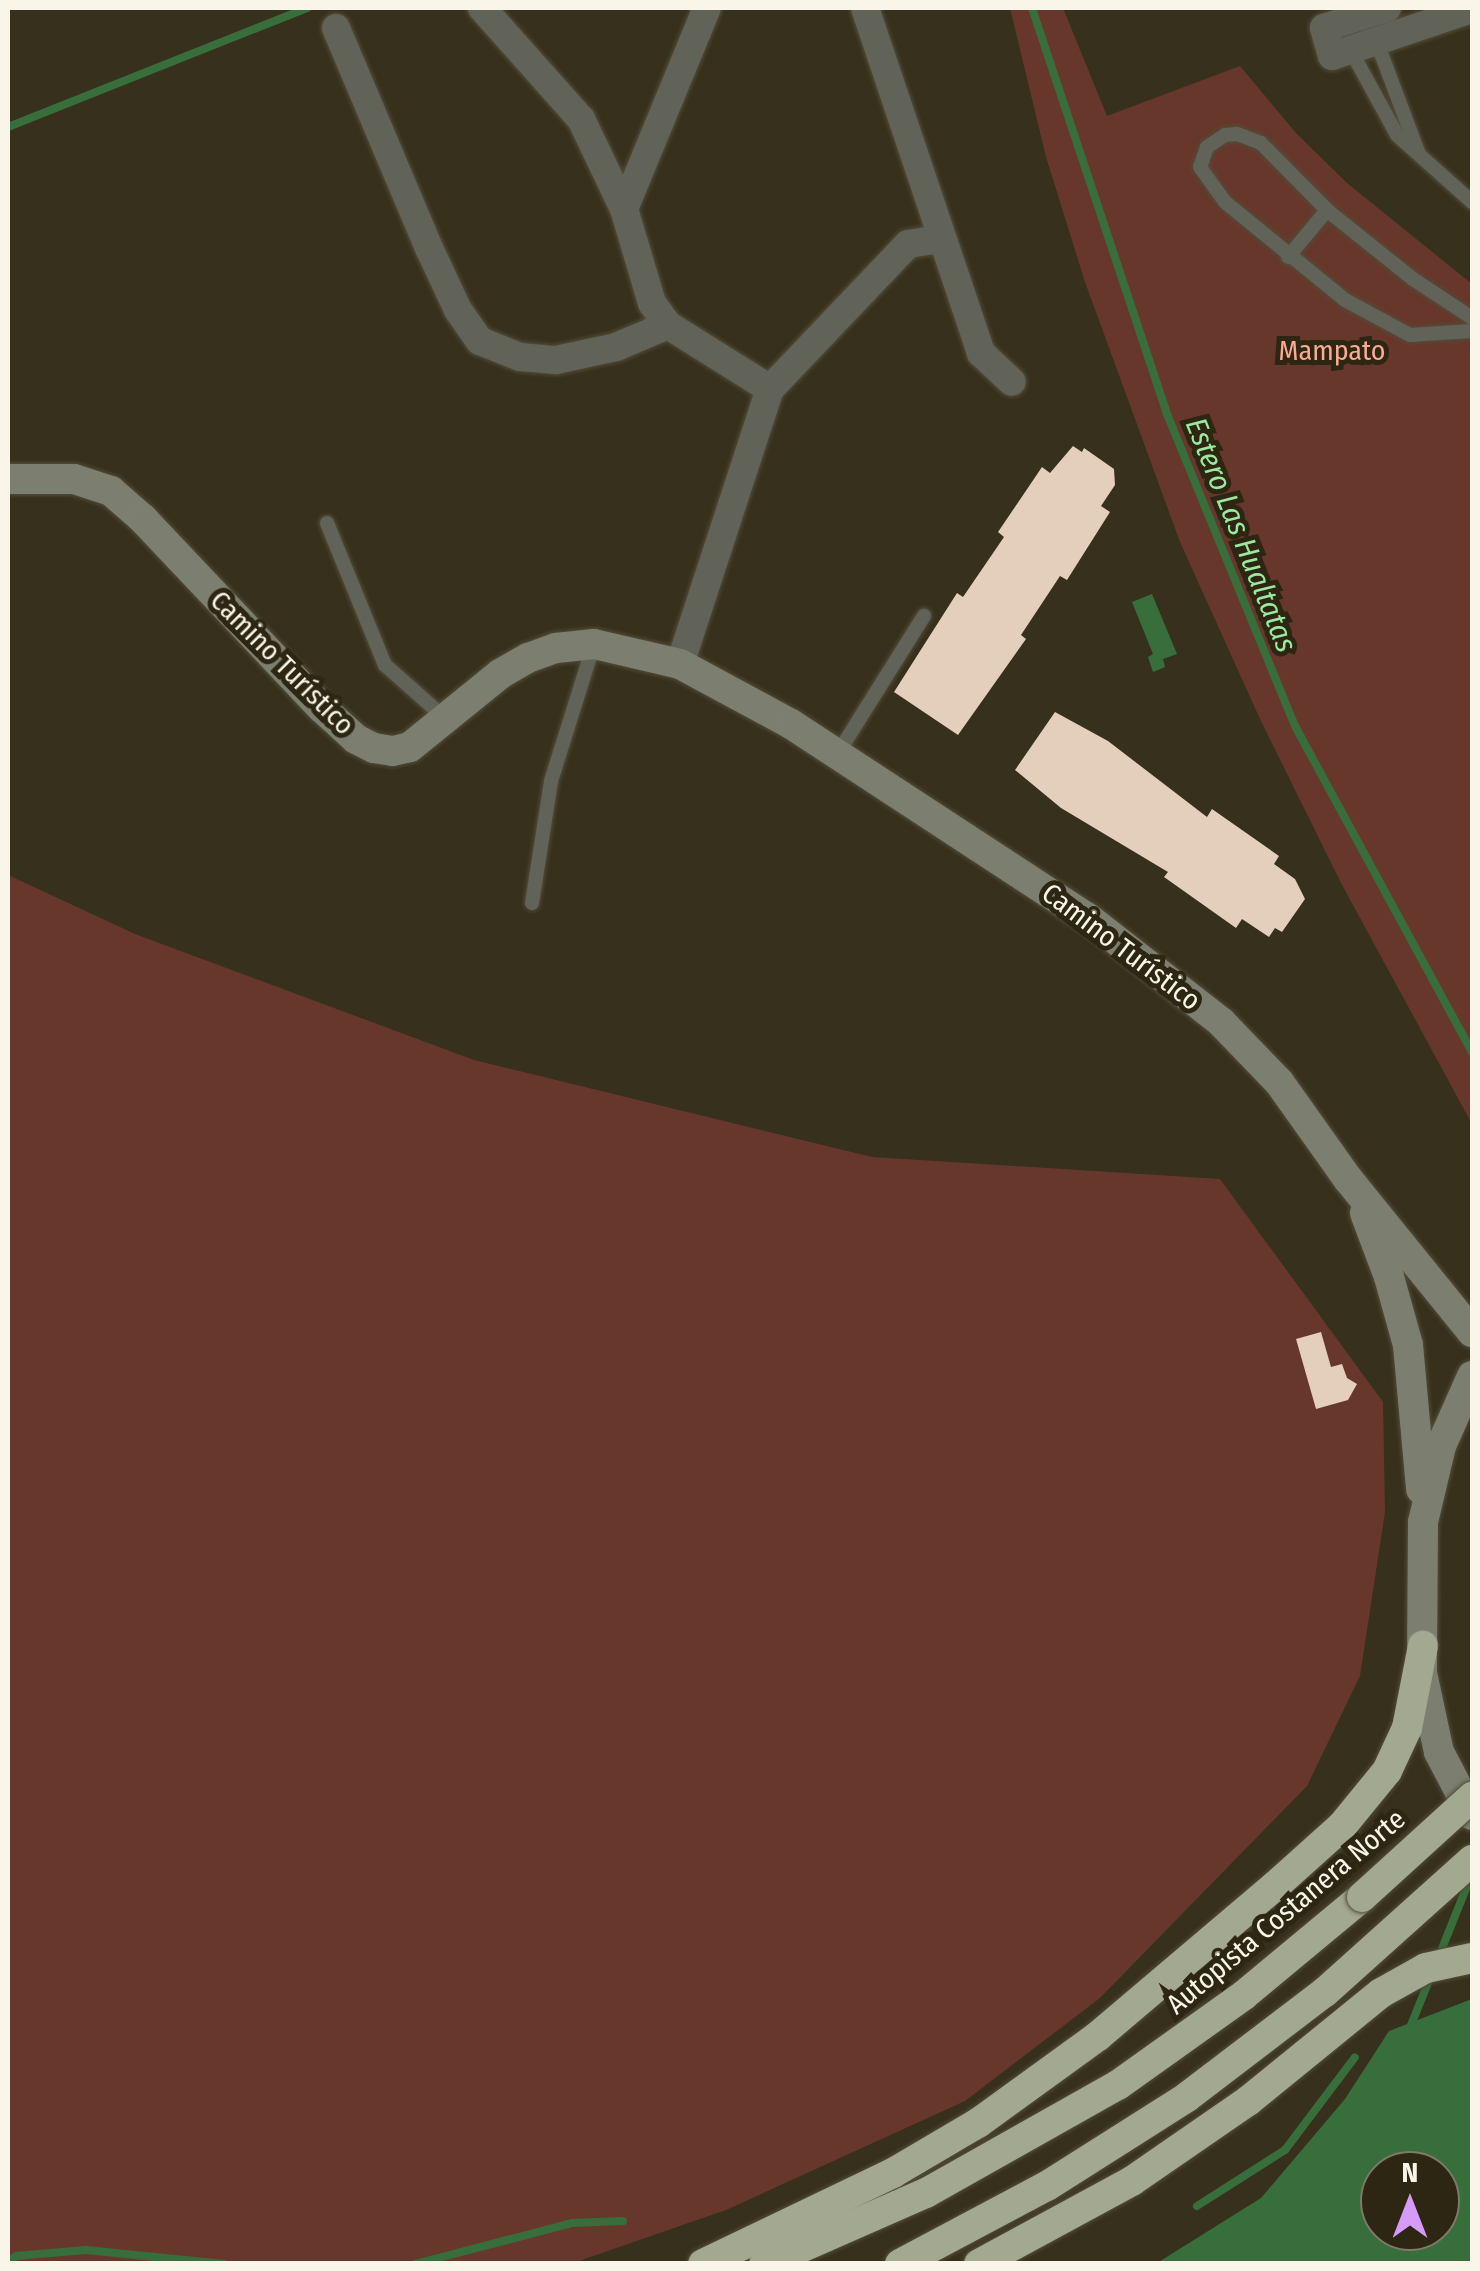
<!DOCTYPE html>
<html>
<head>
<meta charset="utf-8">
<style>
  body { margin:0 }
  #map { position:relative; width:1480px; height:2271px; overflow:hidden; background:#37301c; font-family:"Fira Sans Condensed",sans-serif }
  div>[style] { position:absolute }
  [style*='--x'] { left:calc(var(--x)*1px); top:calc(var(--y)*1px); width:calc(var(--w)*1px); rotate:calc(var(--a)*1deg) }
  .green>* { inset:0; background:#68372b }
  .water>* { inset:0; background:#386e3b }
  .stream>* { height:8px; margin:-4px; padding:0 4px; transform-origin:4px; border-radius:4px; background:#386e3b }
  .building>* { inset:0; background:#e4cebc }
  .roads { filter:drop-shadow(0 0 2px #524c39) drop-shadow(0 0 2px #524c39) }
  .lane>* { height:14px; margin:-7px; padding:0 7px; transform-origin:7px; border-radius:7px; background:#616359 }
  .street>* { height:28px; margin:-14px; padding:0 14px; transform-origin:14px; border-radius:14px; background:#616359 }
  .secondary>* { height:30px; margin:-15px; padding:0 15px; transform-origin:15px; border-radius:15px; background:#7c7f70 }
  .highway>* { height:30px; margin:-15px; padding:0 15px; transform-origin:15px; border-radius:15px; background:#a3a890 }
  .bridges { filter:drop-shadow(0 0 2px #524c39) drop-shadow(0 0 2px #524c39) }
  .highway-bridge>* { height:30px; margin:-15px; padding:0 15px; transform-origin:15px; border-radius:15px; background:#a3a890 }
  span { translate:-50% -50%; white-space:nowrap; text-align:center; line-height:1.15; -webkit-text-stroke:10px #2d2612; paint-order:stroke }
  .park-label { font-size:28px; color:#fba994 }
  .street-label { font-size:28px; color:#f9f5e8 }
  .water-label { font-size:30px; color:#9be99e; font-style:italic }
  .frame { position:absolute; inset:0; border:10px solid #f9f5e8; pointer-events:none }
  .north { position:absolute; left:1360px; top:2151px; width:100px; height:100px; box-sizing:border-box; background:#2d2612; border:2px solid #7f7968; border-radius:50%; rotate:0deg; font-size:28px; font-weight:700; line-height:40px; text-align:center; color:#f9f5e8 }
  .north::after { content:''; display:block; margin:auto; width:35px; height:45px; background:#d69bfa; clip-path:polygon(50% 0,100% 100%,50% 72%,0 100%) }
</style>
</head>
<body>
<div id="map">
  <div class="green">
    <div style="clip-path:polygon(1010px 8px,1063px 8px,1107px 116px,1240px 66px,1296px 133px,1347px 183px,1472px 284px,1472px 1124px,1341px 883px,1260px 719px,1180px 542px,1085px 282px,1046px 157px)"></div>
    <div style="clip-path:polygon(8px 875px,135px 934px,474px 1060px,872px 1157px,1220px 1179px,1383px 1402px,1385px 1512px,1360px 1676px,1307px 1786px,1100px 1998px,965px 2101px,726px 2210px,573px 2263px,8px 2264px)"></div>
  </div>
  <div class="water">
    <div style="clip-path:polygon(1152px 594px,1177px 654px,1163px 659px,1165px 667px,1153px 672px,1148px 657px,1153px 654px,1132px 602px)"></div>
    <div style="clip-path:polygon(evenodd,1472px 1999px,1472px 2263px,1157px 2263px,1261px 2198px,1345px 2099px,1389px 2031px,1472px 1999px,1380px 2171px,1440px 2171px,1440px 2231px,1380px 2231px,1380px 2171px)"></div>
  </div>
  <div class="stream">
    <div style="--x:1032;--y:8;--w:428;--a:71.6"></div>
    <div style="--x:1167;--y:414;--w:337;--a:67.7"></div>
    <div style="--x:1295;--y:726;--w:371;--a:61.5"></div>
    <div style="--x:8;--y:127;--w:322;--a:-21.7"></div>
    <div style="--x:1439;--y:1956;--w:86;--a:-68.2"></div>
    <div style="--x:1409;--y:2030;--w:56;--a:-68"></div>
    <div style="--x:1197;--y:2206;--w:104;--a:-32.5"></div>
    <div style="--x:1285;--y:2150;--w:116;--a:-53"></div>
    <div style="--x:8;--y:2262;--w:10;--a:-37"></div>
    <div style="--x:16;--y:2256;--w:70;--a:-4.9"></div>
    <div style="--x:86;--y:2250;--w:139;--a:5.8"></div>
    <div style="--x:415;--y:2264;--w:162;--a:-14.6"></div>
    <div style="--x:572;--y:2223;--w:51;--a:-2.2"></div>
  </div>
  <div class="building">
    <div style="clip-path:polygon(1073px 446px,1082px 452px,1084px 448px,1114px 469px,1115px 485px,1101px 506px,1110px 512px,1067px 580px,1060px 576px,1021px 635px,1026px 639px,958px 735px,894px 692px,957px 593px,963px 597px,1004px 537px,998px 532px,1042px 467px,1050px 473px)"></div>
    <div style="clip-path:polygon(1055px 712px,1108px 741px,1207px 817px,1212px 809px,1279px 856px,1274px 864px,1295px 879px,1305px 899px,1282px 932px,1275px 928px,1269px 937px,1242px 919px,1236px 928px,1164px 877px,1168px 872px,1061px 808px,1015px 770px)"></div>
    <div style="clip-path:polygon(1321px 1332px,1331px 1367px,1342px 1364px,1347px 1378px,1357px 1384px,1348px 1400px,1316px 1409px,1296px 1339px)"></div>
  </div>
  <div class="roads">
    <div class="lane">
      <div style="--x:1376;--y:40;--w:120;--a:69.4"></div>
      <div style="--x:1350;--y:49;--w:98;--a:61.3"></div>
      <div style="--x:1397;--y:135;--w:101;--a:41.8"></div>
      <div style="--x:1288;--y:257;--w:61;--a:-50.3"></div>
      <div style="--x:1472;--y:318;--w:71;--a:-146.5"></div>
      <div style="--x:1413;--y:279;--w:110;--a:-141.3"></div>
      <div style="--x:1327;--y:210;--w:94;--a:-134.6"></div>
      <div style="--x:1261;--y:143;--w:26;--a:-159"></div>
      <div style="--x:1237;--y:134;--w:12;--a:175"></div>
      <div style="--x:1225;--y:135;--w:22;--a:146"></div>
      <div style="--x:1207;--y:147;--w:21;--a:109"></div>
      <div style="--x:1200;--y:167;--w:43;--a:54.5"></div>
      <div style="--x:1225;--y:202;--w:155;--a:39.2"></div>
      <div style="--x:1345;--y:300;--w:74;--a:28.3"></div>
      <div style="--x:1410;--y:335;--w:62;--a:-3.7"></div>
      <div style="--x:327;--y:523;--w:153;--a:67.8"></div>
      <div style="--x:385;--y:665;--w:80;--a:41.5"></div>
      <div style="--x:838;--y:753;--w:162;--a:-57.9"></div>
      <div style="--x:532;--y:903;--w:123;--a:-81.1"></div>
      <div style="--x:551;--y:781;--w:144;--a:-72.6"></div>
    </div>
    <div class="street">
      <div style="--x:482;--y:8;--w:149;--a:48.3"></div>
      <div style="--x:581;--y:119;--w:100;--a:64.5"></div>
      <div style="--x:624;--y:209;--w:98;--a:73.4"></div>
      <div style="--x:652;--y:303;--w:27;--a:54"></div>
      <div style="--x:668;--y:325;--w:120;--a:32.1"></div>
      <div style="--x:865;--y:8;--w:364;--a:71.4"></div>
      <div style="--x:981;--y:353;--w:42;--a:43.1"></div>
      <div style="--x:1387;--y:8;--w:66;--a:162.4"></div>
      <div style="--x:1324;--y:28;--w:29;--a:74"></div>
      <div style="--x:1332;--y:56;--w:148;--a:-18.6"></div>
      <div style="--x:336;--y:28;--w:239;--a:67.1"></div>
      <div style="--x:429;--y:248;--w:68;--a:64.9"></div>
      <div style="--x:458;--y:310;--w:38;--a:55"></div>
      <div style="--x:480;--y:341;--w:43;--a:21.8"></div>
      <div style="--x:520;--y:357;--w:36;--a:5"></div>
      <div style="--x:556;--y:360;--w:61;--a:-12.2"></div>
      <div style="--x:616;--y:347;--w:56;--a:-22.9"></div>
      <div style="--x:624;--y:209;--w:217;--a:-67.6"></div>
      <div style="--x:680;--y:664;--w:289;--a:-71.9"></div>
      <div style="--x:770;--y:389;--w:200;--a:-46.4"></div>
      <div style="--x:908;--y:244;--w:33;--a:-9"></div>
    </div>
    <div class="secondary">
      <div style="--x:8;--y:479;--w:66;--a:0"></div>
      <div style="--x:74;--y:479;--w:39;--a:18"></div>
      <div style="--x:111;--y:491;--w:43;--a:41.2"></div>
      <div style="--x:143;--y:519;--w:260;--a:46.6"></div>
      <div style="--x:322;--y:708;--w:46;--a:42.4"></div>
      <div style="--x:356;--y:739;--w:20;--a:27"></div>
      <div style="--x:374;--y:748;--w:19;--a:9"></div>
      <div style="--x:393;--y:751;--w:17;--a:-13"></div>
      <div style="--x:410;--y:747;--w:116;--a:-39"></div>
      <div style="--x:500;--y:674;--w:32;--a:-30"></div>
      <div style="--x:528;--y:658;--w:30;--a:-20"></div>
      <div style="--x:556;--y:648;--w:38;--a:-6"></div>
      <div style="--x:594;--y:644;--w:88;--a:13.1"></div>
      <div style="--x:680;--y:664;--w:126;--a:28.4"></div>
      <div style="--x:791;--y:724;--w:355;--a:33.2"></div>
      <div style="--x:1088;--y:918;--w:169;--a:38"></div>
      <div style="--x:1221;--y:1022;--w:83;--a:46"></div>
      <div style="--x:1279;--y:1082;--w:119;--a:54.6"></div>
      <div style="--x:1348;--y:1179;--w:197;--a:51"></div>
      <div style="--x:1365;--y:1213;--w:68;--a:69.4"></div>
      <div style="--x:1389;--y:1277;--w:71;--a:74.4"></div>
      <div style="--x:1408;--y:1345;--w:145;--a:84.8"></div>
      <div style="--x:1472;--y:1376;--w:77;--a:113.9"></div>
      <div style="--x:1441;--y:1446;--w:78;--a:103.3"></div>
      <div style="--x:1423;--y:1522;--w:151;--a:90.4"></div>
      <div style="--x:1422;--y:1673;--w:81;--a:77.9"></div>
      <div style="--x:1439;--y:1752;--w:71;--a:62.4"></div>
    </div>
    <div class="highway">
      <div style="--x:703;--y:2264;--w:211;--a:-25.6"></div>
      <div style="--x:893;--y:2173;--w:99;--a:-30.5"></div>
      <div style="--x:978;--y:2123;--w:148;--a:-35.9"></div>
      <div style="--x:1098;--y:2036;--w:231;--a:-40.3"></div>
      <div style="--x:1274;--y:1887;--w:91;--a:-41.9"></div>
      <div style="--x:1342;--y:1826;--w:71;--a:-50.7"></div>
      <div style="--x:1387;--y:1771;--w:47;--a:-65.1"></div>
      <div style="--x:1407;--y:1728;--w:84;--a:-79"></div>
      <div style="--x:764;--y:2264;--w:177;--a:-23.7"></div>
      <div style="--x:926;--y:2193;--w:220;--a:-29.4"></div>
      <div style="--x:1118;--y:2085;--w:155;--a:-35.5"></div>
      <div style="--x:1244;--y:1995;--w:153;--a:-39.7"></div>
      <div style="--x:900;--y:2264;--w:166;--a:-28"></div>
      <div style="--x:1047;--y:2186;--w:166;--a:-32.4"></div>
      <div style="--x:1187;--y:2097;--w:173;--a:-37.3"></div>
      <div style="--x:1325;--y:1992;--w:198;--a:-41.9"></div>
      <div style="--x:979;--y:2264;--w:174;--a:-28.5"></div>
      <div style="--x:1132;--y:2181;--w:141;--a:-34.6"></div>
      <div style="--x:1248;--y:2101;--w:171;--a:-39.1"></div>
      <div style="--x:1381;--y:1993;--w:51;--a:-29.1"></div>
      <div style="--x:1426;--y:1968;--w:47;--a:-12.3"></div>
    </div>
  </div>
  <div class="bridges">
    <div class="highway-bridge">
      <div style="--x:1362;--y:1897;--w:149;--a:-42.3"></div>
    </div>
  </div>
  <div class="park-label">
    <span style="left:1332px;top:351px">Mampato</span>
  </div>
  <div class="street-label">
    <span style="left:282px;top:663px;rotate:45deg">Camino Turístico</span>
    <span style="left:1121px;top:947px;rotate:37deg">Camino Turístico</span>
    <span style="left:1286px;top:1912px;rotate:-40deg">Autopista Costanera Norte</span>
  </div>
  <div class="water-label">
    <span style="left:1241px;top:535px;rotate:68deg">Estero Las Hualtatas</span>
  </div>
  <div class="frame"></div>
  <div class="north">N</div>
</div>
</body>
</html>
